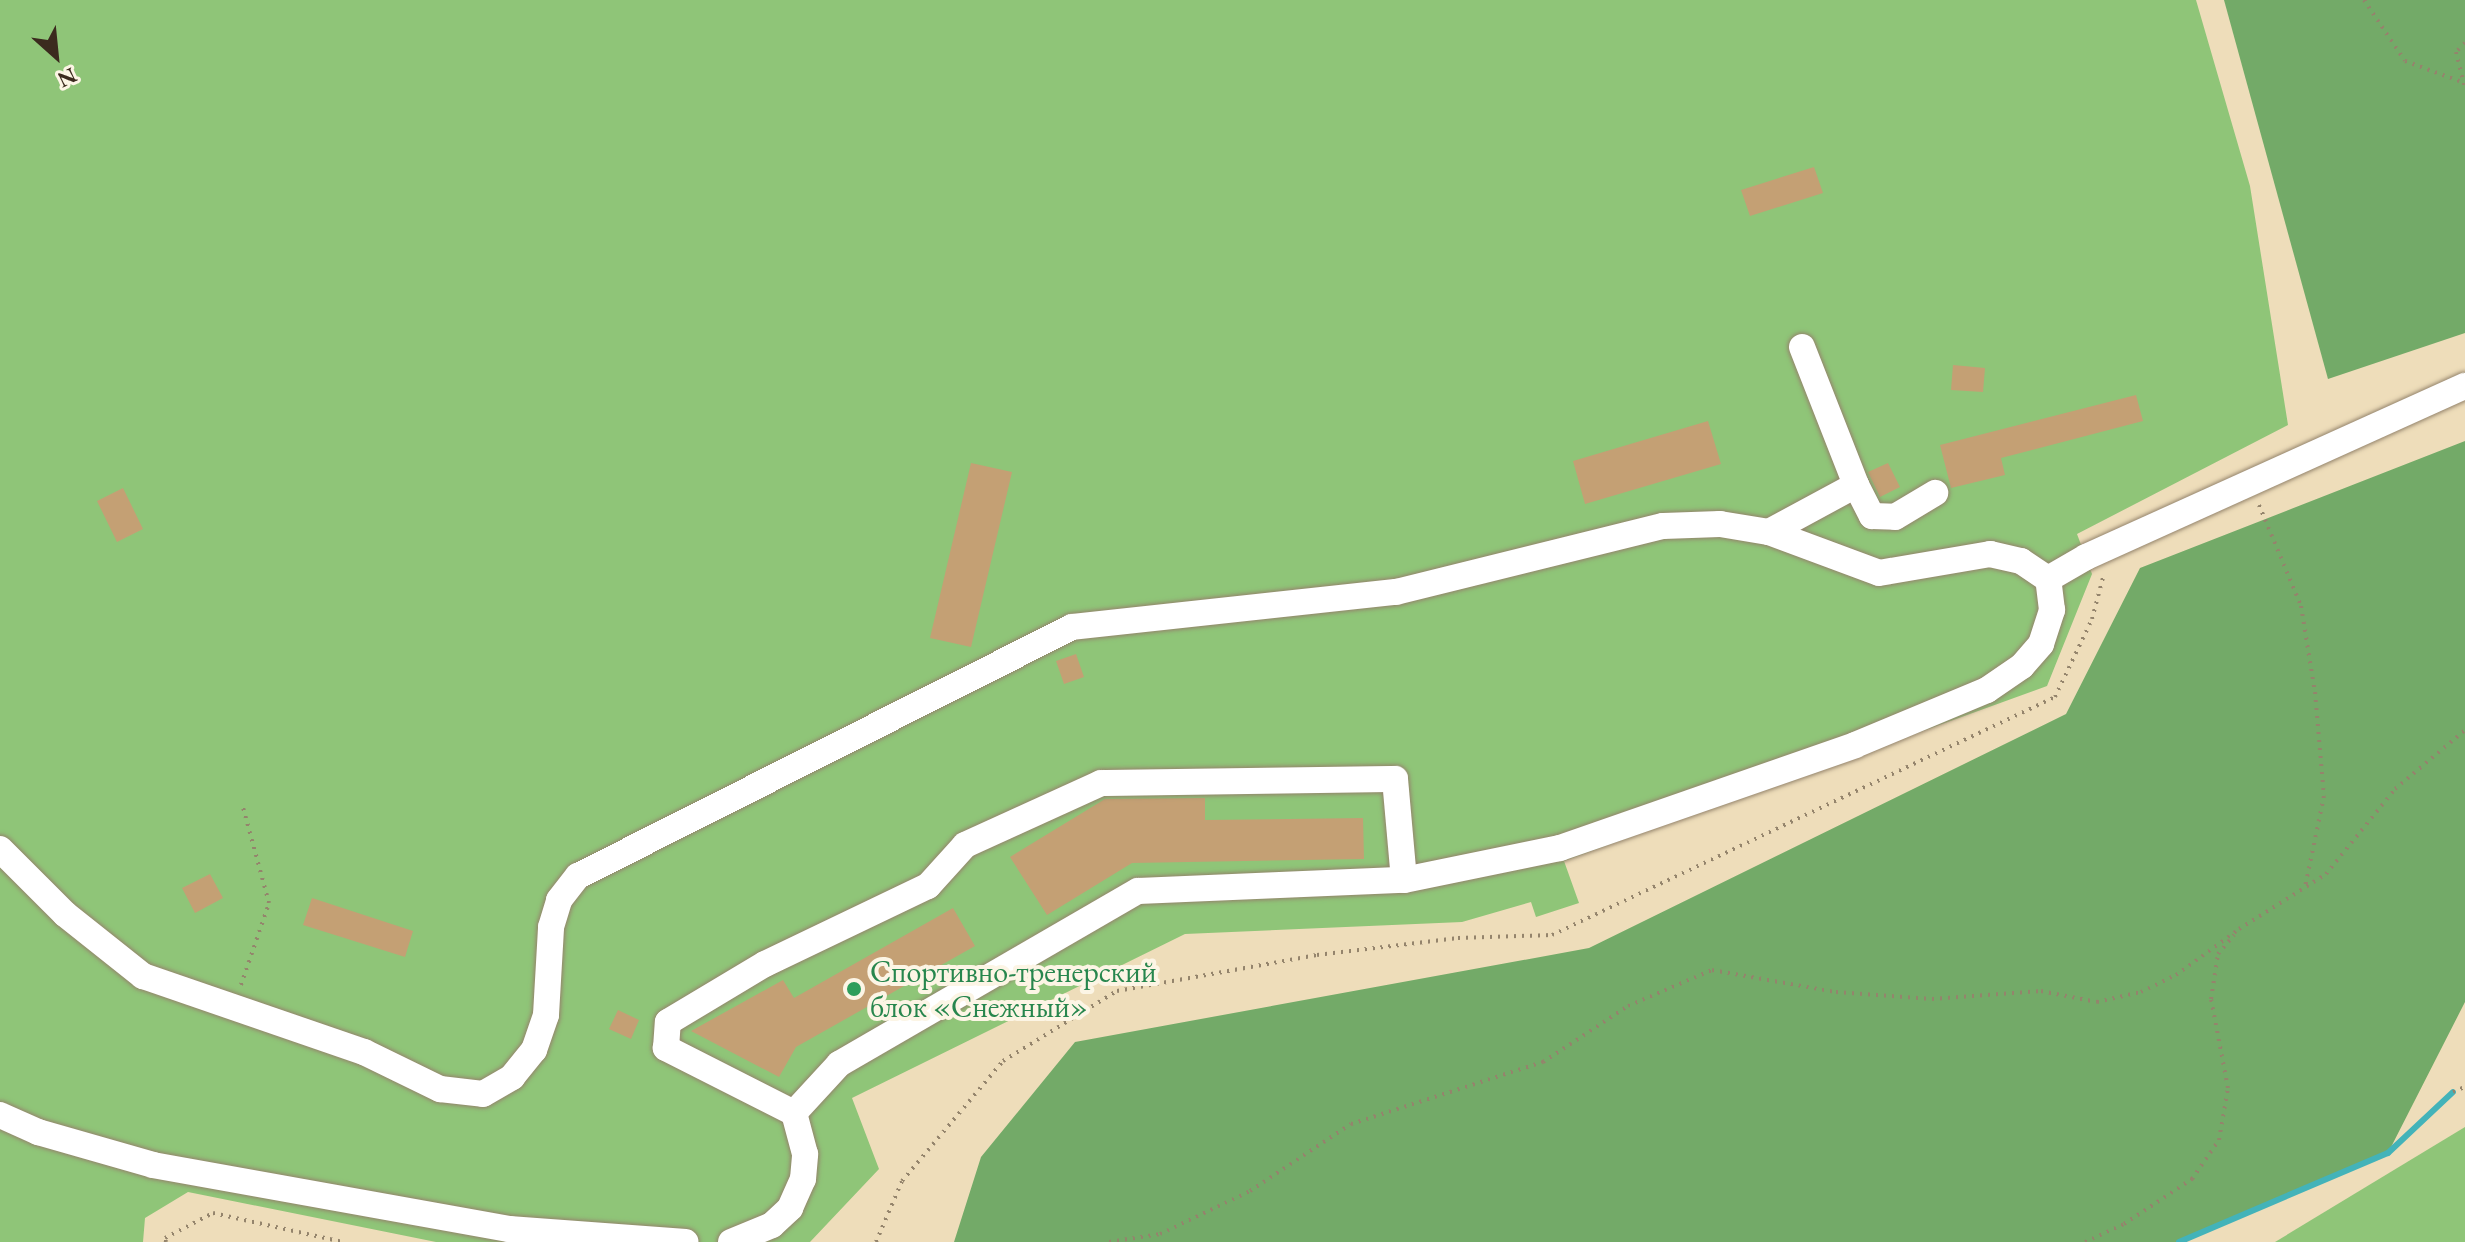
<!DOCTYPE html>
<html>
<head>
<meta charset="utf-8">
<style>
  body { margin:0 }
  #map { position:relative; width:2465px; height:1242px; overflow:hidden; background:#eeddba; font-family:"EB Garamond",serif }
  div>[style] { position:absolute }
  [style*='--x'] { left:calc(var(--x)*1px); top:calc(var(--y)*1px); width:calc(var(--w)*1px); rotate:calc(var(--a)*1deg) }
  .green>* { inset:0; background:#8fc578 }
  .forest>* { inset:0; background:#73aa68 }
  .stream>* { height:6px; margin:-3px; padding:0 3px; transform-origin:3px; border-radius:3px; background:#43b3b9 }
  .building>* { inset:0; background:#c4a074 }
  .path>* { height:4px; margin-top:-2px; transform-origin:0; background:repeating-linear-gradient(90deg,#94846c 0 2px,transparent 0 8px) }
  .roads { filter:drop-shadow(0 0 2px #94846c) drop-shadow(0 0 2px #94846c) }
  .minor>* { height:26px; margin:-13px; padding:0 13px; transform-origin:13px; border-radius:13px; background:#fff }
  .dots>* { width:22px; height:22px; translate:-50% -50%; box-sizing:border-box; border:4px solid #fcf5e5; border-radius:50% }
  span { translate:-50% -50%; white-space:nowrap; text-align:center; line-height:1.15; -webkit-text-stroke:8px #fcf5e5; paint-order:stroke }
  .leisure-label { font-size:30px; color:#27864d }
  .left { translate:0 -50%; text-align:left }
  .north { position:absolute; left:16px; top:16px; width:80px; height:80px; -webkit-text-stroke:6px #fcf5e5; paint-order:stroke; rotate:153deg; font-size:22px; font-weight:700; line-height:32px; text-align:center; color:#3b2a1e }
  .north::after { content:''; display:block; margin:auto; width:28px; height:36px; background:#3b2a1e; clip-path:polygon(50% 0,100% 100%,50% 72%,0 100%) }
</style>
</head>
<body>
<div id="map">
  <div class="green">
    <div style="clip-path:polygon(0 0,2196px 0,2250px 186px,2288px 425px,2077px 534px,2092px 574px,2047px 686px,1564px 861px,1579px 903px,1536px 917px,1531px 902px,1462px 922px,1185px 934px,852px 1098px,879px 1169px,810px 1242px,436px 1242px,188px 1192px,145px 1218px,143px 1242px,0 1242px)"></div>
    <div style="clip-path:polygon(2465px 1127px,2465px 1242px,2275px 1242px)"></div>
  </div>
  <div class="forest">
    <div style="clip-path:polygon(2224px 0,2465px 0,2465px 333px,2328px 379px)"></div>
    <div style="clip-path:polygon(2465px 441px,2465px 1002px,2388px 1153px,2179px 1242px,954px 1242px,981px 1157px,1075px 1042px,1589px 948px,2066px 714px,2140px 568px)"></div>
  </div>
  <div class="stream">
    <div style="--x:2179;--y:1242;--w:227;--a:-23.1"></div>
    <div style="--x:2388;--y:1153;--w:89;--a:-43.2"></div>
  </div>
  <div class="building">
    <div style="clip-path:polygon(1814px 167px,1823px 193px,1750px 216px,1741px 190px)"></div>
    <div style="clip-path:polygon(1953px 365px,1985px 368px,1983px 392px,1951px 390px)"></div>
    <div style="clip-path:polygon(2136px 395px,2143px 421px,2001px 458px,2005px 475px,1951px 488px,1940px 445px)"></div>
    <div style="clip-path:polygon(1708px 421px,1721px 464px,1585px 504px,1573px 461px)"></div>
    <div style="clip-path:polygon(971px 463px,1012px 472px,971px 647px,930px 638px)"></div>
    <div style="clip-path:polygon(1888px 463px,1900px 487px,1880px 497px,1868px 472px)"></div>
    <div style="clip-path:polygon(123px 488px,143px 529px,117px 542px,97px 501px)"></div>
    <div style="clip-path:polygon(1076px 654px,1084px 677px,1064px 684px,1056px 661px)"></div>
    <div style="clip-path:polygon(1205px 798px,1205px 820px,1363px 818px,1364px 859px,1132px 863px,1047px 915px,1010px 857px,1105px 799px)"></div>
    <div style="clip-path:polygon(210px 874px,223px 898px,195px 913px,182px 888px)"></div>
    <div style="clip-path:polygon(312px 898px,413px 931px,405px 957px,303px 925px)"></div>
    <div style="clip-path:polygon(953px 908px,975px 946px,796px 1047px,779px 1077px,691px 1031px,783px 980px,794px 998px)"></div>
    <div style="clip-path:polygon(618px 1010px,639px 1020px,631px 1039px,609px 1029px)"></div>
  </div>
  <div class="path">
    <div style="--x:2364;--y:0;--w:73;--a:56.1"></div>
    <div style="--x:2405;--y:61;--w:58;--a:20.3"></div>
    <div style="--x:2465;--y:43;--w:13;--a:135"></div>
    <div style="--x:2456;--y:52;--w:37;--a:76"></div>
    <div style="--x:2259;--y:505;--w:109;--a:67.4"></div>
    <div style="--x:2301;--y:606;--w:87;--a:80.8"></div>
    <div style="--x:2315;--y:692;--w:104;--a:85.1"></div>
    <div style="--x:2324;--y:796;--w:93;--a:101.8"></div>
    <div style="--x:2239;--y:929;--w:103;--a:-32.3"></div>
    <div style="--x:2326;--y:874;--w:109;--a:-50.9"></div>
    <div style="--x:2395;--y:789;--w:92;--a:-40.1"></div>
    <div style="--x:241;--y:985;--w:87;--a:-71.1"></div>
    <div style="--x:269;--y:903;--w:99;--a:-105.2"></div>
    <div style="--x:2453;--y:1092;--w:13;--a:-23"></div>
    <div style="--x:166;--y:1242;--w:4;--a:-104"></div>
    <div style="--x:165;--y:1238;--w:54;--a:-27.5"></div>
    <div style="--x:213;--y:1213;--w:133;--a:12.6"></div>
    <div style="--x:876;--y:1242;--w:66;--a:-66.9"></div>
    <div style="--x:902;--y:1181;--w:157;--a:-49.9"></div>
    <div style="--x:1003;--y:1061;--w:134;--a:-31.6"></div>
    <div style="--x:1117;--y:991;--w:203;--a:-10.2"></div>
    <div style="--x:1317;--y:955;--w:142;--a:-6.9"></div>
    <div style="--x:1458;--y:938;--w:94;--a:-1.8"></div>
    <div style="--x:1552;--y:935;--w:556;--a:-25.32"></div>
    <div style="--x:2055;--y:697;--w:86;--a:-64.6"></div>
    <div style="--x:2092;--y:619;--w:47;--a:-75.1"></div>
    <div style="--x:1109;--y:1242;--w:52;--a:-8.9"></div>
    <div style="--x:1160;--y:1234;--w:100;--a:-25.5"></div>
    <div style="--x:1250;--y:1191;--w:121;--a:-33.6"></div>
    <div style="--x:1351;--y:1124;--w:202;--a:-17.9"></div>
    <div style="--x:1543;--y:1062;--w:102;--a:-33.4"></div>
    <div style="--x:1628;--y:1006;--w:91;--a:-23.2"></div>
    <div style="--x:1712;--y:970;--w:126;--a:10.1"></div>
    <div style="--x:1836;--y:992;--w:96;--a:4.2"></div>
    <div style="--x:1932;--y:999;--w:109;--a:-4.2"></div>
    <div style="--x:2041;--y:991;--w:57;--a:11.1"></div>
    <div style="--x:2097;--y:1002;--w:45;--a:-12.8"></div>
    <div style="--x:2141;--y:992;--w:39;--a:-26"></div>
    <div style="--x:2176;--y:975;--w:78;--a:-36.1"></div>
    <div style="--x:2085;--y:1242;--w:43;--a:-24.8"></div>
    <div style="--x:2124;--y:1224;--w:82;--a:-33.5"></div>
    <div style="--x:2192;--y:1179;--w:47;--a:-55.3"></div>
    <div style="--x:2219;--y:1140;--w:53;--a:-80.2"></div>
    <div style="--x:2228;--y:1088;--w:91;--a:-100.8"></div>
    <div style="--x:2211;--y:999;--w:46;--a:-81.2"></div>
    <div style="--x:2218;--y:954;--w:25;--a:-50"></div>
  </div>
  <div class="roads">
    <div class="minor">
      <div style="--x:1802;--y:347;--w:148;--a:68.6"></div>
      <div style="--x:1769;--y:532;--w:99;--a:-28.4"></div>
      <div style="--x:1856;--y:485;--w:35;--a:63"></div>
      <div style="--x:1872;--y:516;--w:23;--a:2"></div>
      <div style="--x:1895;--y:517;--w:47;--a:-31"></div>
      <div style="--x:0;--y:849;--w:92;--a:45"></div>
      <div style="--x:65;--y:914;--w:100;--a:38.5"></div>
      <div style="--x:143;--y:976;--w:234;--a:19"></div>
      <div style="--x:364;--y:1052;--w:85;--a:26"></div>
      <div style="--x:440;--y:1089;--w:43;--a:6.6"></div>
      <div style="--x:483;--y:1094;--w:34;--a:-30"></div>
      <div style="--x:512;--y:1077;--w:35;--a:-51"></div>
      <div style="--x:534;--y:1050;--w:37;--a:-71"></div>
      <div style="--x:546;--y:1015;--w:88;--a:-86.7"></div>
      <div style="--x:551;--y:927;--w:28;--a:-73"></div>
      <div style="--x:559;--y:900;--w:31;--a:-52"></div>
      <div style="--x:578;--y:876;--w:553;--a:-26.75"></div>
      <div style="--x:1072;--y:627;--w:326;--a:-6.2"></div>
      <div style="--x:1396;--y:592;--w:275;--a:-13.9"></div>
      <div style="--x:1663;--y:526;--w:57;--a:-2"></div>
      <div style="--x:1720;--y:524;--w:50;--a:9.3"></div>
      <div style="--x:1769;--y:532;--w:117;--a:20.4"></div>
      <div style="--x:1879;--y:573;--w:113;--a:-9.7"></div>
      <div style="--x:1990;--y:554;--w:32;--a:13"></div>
      <div style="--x:2021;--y:561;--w:32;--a:34"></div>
      <div style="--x:794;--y:1113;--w:144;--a:-153.1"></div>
      <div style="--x:666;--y:1048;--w:26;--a:-86"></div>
      <div style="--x:668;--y:1022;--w:113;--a:-30.9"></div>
      <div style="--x:765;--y:964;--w:181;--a:-25.6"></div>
      <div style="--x:928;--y:886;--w:55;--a:-47.9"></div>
      <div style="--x:965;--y:845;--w:149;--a:-24.5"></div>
      <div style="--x:1101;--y:783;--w:294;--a:-0.8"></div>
      <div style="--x:1395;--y:779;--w:101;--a:84.9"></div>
      <div style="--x:0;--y:1115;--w:42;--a:24.1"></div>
      <div style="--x:38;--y:1132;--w:120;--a:16"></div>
      <div style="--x:153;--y:1165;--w:362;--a:10.2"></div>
      <div style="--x:509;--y:1229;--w:177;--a:4.2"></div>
      <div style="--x:731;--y:1242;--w:44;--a:-22.5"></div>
      <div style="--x:772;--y:1225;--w:25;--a:-43"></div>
      <div style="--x:790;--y:1208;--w:32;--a:-66"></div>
      <div style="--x:803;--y:1179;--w:25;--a:-85"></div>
      <div style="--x:805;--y:1154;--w:42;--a:-105"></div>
      <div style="--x:794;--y:1113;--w:67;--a:-47.4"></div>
      <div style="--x:839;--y:1064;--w:345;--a:-30.1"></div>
      <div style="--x:1138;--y:891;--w:266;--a:-2.4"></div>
      <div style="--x:1404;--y:880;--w:159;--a:-11.6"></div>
      <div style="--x:1560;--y:848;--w:312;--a:-19.2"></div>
      <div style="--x:1855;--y:745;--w:143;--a:-22.6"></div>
      <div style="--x:1987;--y:690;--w:42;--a:-34.4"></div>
      <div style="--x:2022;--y:666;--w:29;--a:-49"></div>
      <div style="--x:2041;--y:644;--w:36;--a:-72"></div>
      <div style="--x:2052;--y:610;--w:31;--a:-97"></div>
      <div style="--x:2048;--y:579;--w:44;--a:-30.1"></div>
      <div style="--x:2086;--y:557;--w:416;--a:-24.3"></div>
    </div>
  </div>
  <div class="dots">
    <div style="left:854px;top:989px;background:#2e9e5b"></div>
  </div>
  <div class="leisure-label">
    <span class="left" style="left:870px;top:989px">Спортивно-тренерский<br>блок «Снежный»</span>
  </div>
  <div class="north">N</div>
</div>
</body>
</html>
